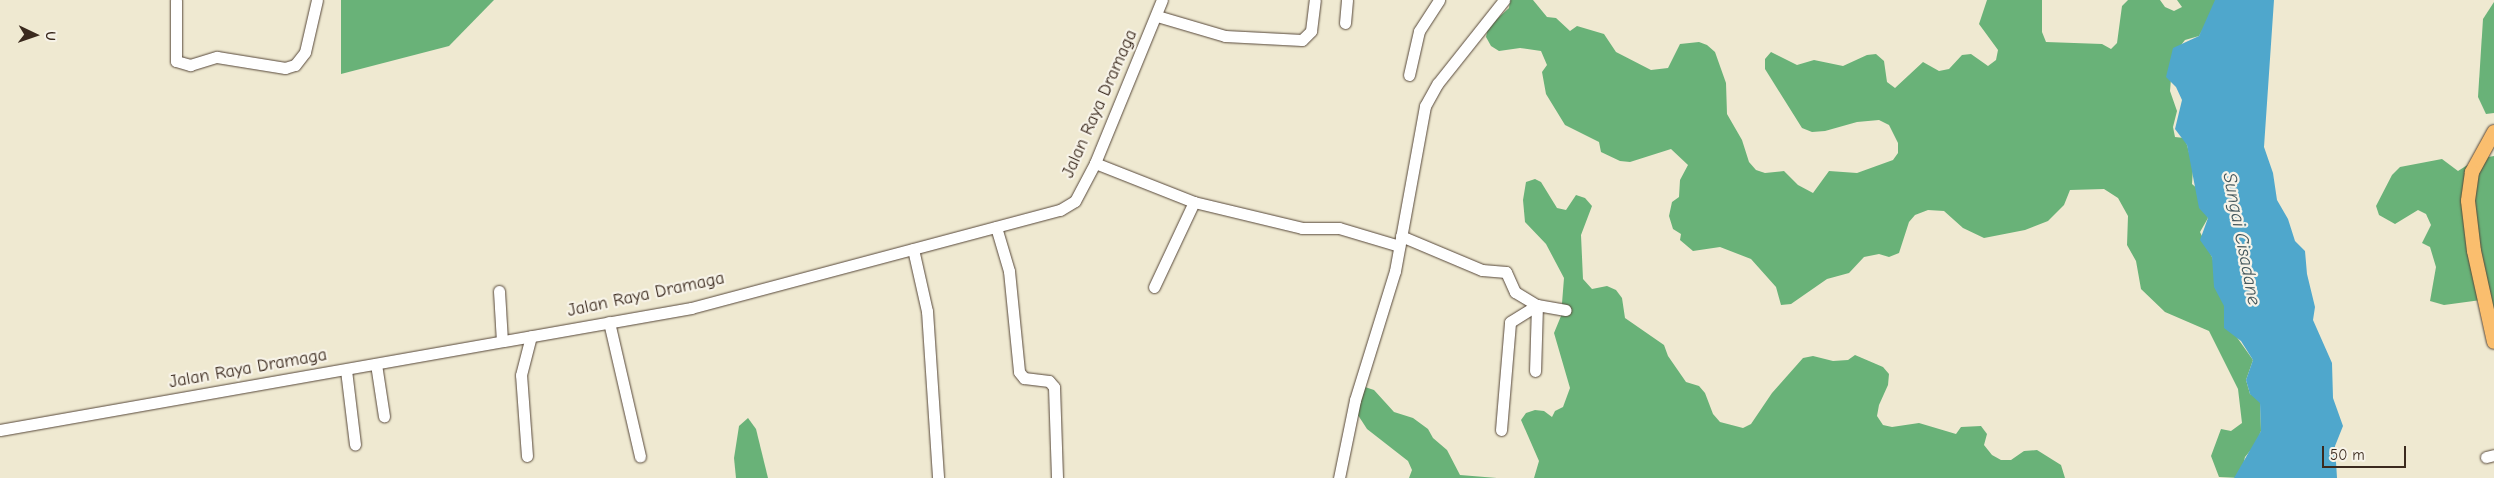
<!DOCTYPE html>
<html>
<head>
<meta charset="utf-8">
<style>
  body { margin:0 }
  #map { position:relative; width:2494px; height:478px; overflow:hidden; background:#efe9d1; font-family:"Comic Neue",sans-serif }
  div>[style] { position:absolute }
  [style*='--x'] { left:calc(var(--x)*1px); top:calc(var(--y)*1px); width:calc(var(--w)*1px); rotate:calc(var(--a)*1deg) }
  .forest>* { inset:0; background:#69b278 }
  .water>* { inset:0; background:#4fa7cc }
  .roads { filter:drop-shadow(0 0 1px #564739) drop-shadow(0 0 1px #564739) }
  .minor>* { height:11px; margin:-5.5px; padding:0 5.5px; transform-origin:5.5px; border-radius:5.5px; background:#fff }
  .major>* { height:14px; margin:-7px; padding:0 7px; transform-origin:7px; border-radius:7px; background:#fabe6e }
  span { translate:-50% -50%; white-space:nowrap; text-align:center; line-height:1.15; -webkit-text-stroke:4.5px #f7f3e8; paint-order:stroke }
  .street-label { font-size:18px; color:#3b2a1e }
  .water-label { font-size:19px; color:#42565b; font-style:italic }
  .north { position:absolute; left:10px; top:10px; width:50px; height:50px; -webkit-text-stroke:4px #f7f3e8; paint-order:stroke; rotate:93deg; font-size:14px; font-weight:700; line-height:20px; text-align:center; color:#3b2a1e }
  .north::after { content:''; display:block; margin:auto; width:18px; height:22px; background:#3b2a1e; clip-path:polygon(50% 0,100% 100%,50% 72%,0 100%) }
  .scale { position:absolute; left:2322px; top:446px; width:84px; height:22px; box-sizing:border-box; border:2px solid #3b2a1e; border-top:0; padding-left:6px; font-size:15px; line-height:18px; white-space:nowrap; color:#3b2a1e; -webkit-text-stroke:4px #f7f3e8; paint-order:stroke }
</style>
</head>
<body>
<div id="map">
  <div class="forest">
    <div style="clip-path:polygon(341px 0,494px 0,449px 46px,341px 74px)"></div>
    <div style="clip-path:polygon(1510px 0,1533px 0,1547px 17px,1556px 18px,1570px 31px,1577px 26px,1604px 34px,1616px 52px,1651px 70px,1668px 68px,1680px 44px,1699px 42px,1707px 45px,1715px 52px,1726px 83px,1727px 114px,1742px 140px,1749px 162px,1756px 170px,1765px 173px,1784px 171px,1798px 185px,1813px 193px,1829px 171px,1857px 173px,1893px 160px,1898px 153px,1898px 143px,1889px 125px,1879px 120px,1857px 122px,1825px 131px,1812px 132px,1802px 128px,1765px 69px,1765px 59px,1771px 52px,1797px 65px,1814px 60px,1843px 66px,1867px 55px,1876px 54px,1884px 61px,1887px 82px,1895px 88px,1923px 62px,1939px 71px,1949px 69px,1962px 55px,1971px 54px,1988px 66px,1996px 60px,1998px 50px,1979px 24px,1987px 0,2042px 0,2042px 32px,2046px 42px,2102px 44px,2111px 49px,2117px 43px,2122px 6px,2128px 0,2160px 0,2165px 7px,2174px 11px,2182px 7px,2177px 0,2219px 0,2199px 36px,2185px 40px,2173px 55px,2170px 91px,2177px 111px,2173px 127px,2175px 137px,2184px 138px,2187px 145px,2193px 168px,2192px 184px,2200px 191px,2208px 218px,2200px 232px,2212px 257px,2236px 336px,2253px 360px,2246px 380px,2250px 394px,2260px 398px,2261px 431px,2255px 445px,2245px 457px,2240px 478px,2219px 477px,2211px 456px,2221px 429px,2231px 431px,2242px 423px,2238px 389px,2209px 331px,2165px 312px,2141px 289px,2136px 261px,2127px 245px,2128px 216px,2118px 198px,2104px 189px,2070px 190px,2064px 205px,2048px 221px,2025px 230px,1984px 238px,1963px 228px,1944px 211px,1928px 210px,1915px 215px,1909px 222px,1899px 253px,1889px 257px,1879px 254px,1864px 257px,1849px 273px,1827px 279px,1791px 304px,1781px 305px,1776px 287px,1751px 259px,1720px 247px,1693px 251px,1680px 240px,1681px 234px,1673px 229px,1669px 216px,1672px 202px,1679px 197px,1680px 180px,1688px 165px,1671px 149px,1630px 162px,1620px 161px,1601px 152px,1599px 142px,1565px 125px,1546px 94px,1542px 72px,1547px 65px,1541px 51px,1520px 48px,1499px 51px,1491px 46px,1486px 37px,1488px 27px,1509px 8px)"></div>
    <div style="clip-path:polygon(2494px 2px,2494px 113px,2486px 114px,2478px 97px,2483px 19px)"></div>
    <div style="clip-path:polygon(2494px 156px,2494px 310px,2481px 300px,2444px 305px,2430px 301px,2436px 267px,2430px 247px,2422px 243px,2431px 225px,2426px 214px,2418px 210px,2395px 224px,2379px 215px,2376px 206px,2392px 175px,2400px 167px,2442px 159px,2458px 171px,2477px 159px)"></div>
    <div style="clip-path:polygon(1535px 179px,1541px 182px,1557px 208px,1566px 210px,1576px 195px,1585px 198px,1592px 206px,1581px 235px,1583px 279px,1592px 289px,1607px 286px,1616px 290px,1622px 298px,1625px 318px,1664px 345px,1668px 356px,1686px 382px,1699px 386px,1705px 393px,1713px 414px,1720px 422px,1743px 428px,1751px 424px,1772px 393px,1803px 358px,1813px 356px,1833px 361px,1848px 360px,1855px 355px,1883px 367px,1889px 374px,1888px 385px,1879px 405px,1877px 416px,1883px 425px,1892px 427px,1919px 423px,1956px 434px,1961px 427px,1981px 426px,1987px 434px,1984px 445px,1992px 455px,2001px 460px,2011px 460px,2024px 451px,2037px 450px,2061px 465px,2065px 478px,1534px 478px,1539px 461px,1521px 420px,1526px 413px,1535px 410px,1544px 411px,1552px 417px,1555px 411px,1563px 407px,1570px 388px,1554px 333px,1561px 316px,1564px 278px,1546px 244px,1525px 222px,1523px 200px,1526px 182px)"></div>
    <div style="clip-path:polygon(1365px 387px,1374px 390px,1394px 412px,1413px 418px,1428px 429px,1433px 438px,1447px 450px,1460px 475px,1497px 478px,1409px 478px,1412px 470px,1408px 461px,1367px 429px,1356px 412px)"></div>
    <div style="clip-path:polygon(748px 418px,756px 429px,768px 478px,736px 478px,734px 458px,739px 426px)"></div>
  </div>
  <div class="water">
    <div style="clip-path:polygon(2215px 0,2274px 0,2264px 147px,2273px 173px,2277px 200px,2288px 219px,2295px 241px,2305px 251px,2307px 274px,2315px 307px,2313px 320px,2332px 363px,2333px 398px,2343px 426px,2335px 446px,2337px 478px,2234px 478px,2261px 431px,2260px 403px,2250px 394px,2246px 380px,2253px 360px,2241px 341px,2224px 328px,2224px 306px,2214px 287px,2212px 257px,2200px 240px,2208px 218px,2199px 208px,2187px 145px,2175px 129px,2182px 100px,2176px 87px,2166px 77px,2173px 48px,2199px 36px)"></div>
  </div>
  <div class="roads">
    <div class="minor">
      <div style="--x:176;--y:0;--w:61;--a:90"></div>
      <div style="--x:176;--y:61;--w:15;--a:16"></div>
      <div style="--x:190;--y:65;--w:28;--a:-17"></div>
      <div style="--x:217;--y:57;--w:69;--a:9.2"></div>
      <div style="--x:285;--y:68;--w:10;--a:-17"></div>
      <div style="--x:295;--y:65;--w:16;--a:-52"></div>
      <div style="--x:305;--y:52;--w:53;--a:-77"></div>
      <div style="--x:1157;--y:16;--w:71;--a:16.4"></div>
      <div style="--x:1225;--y:36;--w:77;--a:3"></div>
      <div style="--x:1302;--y:40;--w:13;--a:-45"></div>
      <div style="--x:1311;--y:31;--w:31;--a:-83"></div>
      <div style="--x:1345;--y:23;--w:23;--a:-85"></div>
      <div style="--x:1409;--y:75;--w:45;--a:-77.2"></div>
      <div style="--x:1419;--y:31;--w:37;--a:-57"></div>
      <div style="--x:1095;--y:163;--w:106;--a:21.5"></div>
      <div style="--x:1194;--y:202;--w:111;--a:13.5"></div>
      <div style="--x:1302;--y:228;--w:37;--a:0"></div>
      <div style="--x:1339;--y:228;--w:63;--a:16.7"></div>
      <div style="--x:996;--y:227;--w:46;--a:73.5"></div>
      <div style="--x:1009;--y:271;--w:101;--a:84.3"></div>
      <div style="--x:1019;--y:372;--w:8;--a:50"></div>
      <div style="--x:1024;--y:378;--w:25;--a:7"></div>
      <div style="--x:1049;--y:381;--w:8;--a:50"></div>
      <div style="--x:1054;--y:387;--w:91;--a:88.1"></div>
      <div style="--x:1401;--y:236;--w:88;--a:22.8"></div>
      <div style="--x:1482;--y:270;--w:24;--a:5"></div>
      <div style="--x:1506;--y:272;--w:22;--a:66"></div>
      <div style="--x:1515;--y:292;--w:26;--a:31"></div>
      <div style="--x:1537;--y:305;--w:29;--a:10"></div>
      <div style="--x:913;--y:249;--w:64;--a:77.3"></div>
      <div style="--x:927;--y:311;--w:167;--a:86.2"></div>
      <div style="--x:1154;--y:287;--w:94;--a:-64.8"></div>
      <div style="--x:499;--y:291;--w:50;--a:86.6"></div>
      <div style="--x:609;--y:322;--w:138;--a:77"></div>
      <div style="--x:376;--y:364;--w:53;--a:81.3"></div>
      <div style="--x:346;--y:370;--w:75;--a:83.1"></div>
      <div style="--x:0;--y:430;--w:702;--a:-10.01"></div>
      <div style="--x:691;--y:308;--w:382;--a:-14.9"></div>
      <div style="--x:1060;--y:210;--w:17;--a:-31"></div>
      <div style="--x:1075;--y:201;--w:43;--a:-62.2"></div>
      <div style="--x:1095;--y:163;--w:176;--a:-67.7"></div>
      <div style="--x:1501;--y:430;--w:108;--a:-85.2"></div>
      <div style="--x:1510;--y:322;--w:32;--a:-32"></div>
      <div style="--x:1537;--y:305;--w:66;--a:91.7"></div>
      <div style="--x:527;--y:456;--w:81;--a:-94.2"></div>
      <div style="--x:521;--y:375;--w:40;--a:-75.6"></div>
      <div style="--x:2486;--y:457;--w:8;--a:-14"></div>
      <div style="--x:1339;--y:478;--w:80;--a:-78.4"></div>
      <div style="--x:1355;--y:400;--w:135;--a:-72.8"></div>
      <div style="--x:1395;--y:271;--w:168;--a:-79.7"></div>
      <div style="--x:1425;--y:106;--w:26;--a:-61"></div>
      <div style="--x:1438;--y:83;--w:106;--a:-51.5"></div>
    </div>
    <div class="major">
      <div style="--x:2494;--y:132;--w:46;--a:118.8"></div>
      <div style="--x:2472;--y:172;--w:29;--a:98"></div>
      <div style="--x:2468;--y:201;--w:50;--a:83.2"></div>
      <div style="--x:2474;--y:251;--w:93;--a:77.6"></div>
    </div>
  </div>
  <div class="street-label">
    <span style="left:1100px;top:104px;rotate:-66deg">Jalan Raya Dramaga</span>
    <span style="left:646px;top:295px;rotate:-12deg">Jalan Raya Dramaga</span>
    <span style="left:248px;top:369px;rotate:-10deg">Jalan Raya Dramaga</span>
  </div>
  <div class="water-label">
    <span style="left:2241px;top:239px;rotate:79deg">Sungai Cisadane</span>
  </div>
  <div class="north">U</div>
  <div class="scale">50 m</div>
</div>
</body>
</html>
